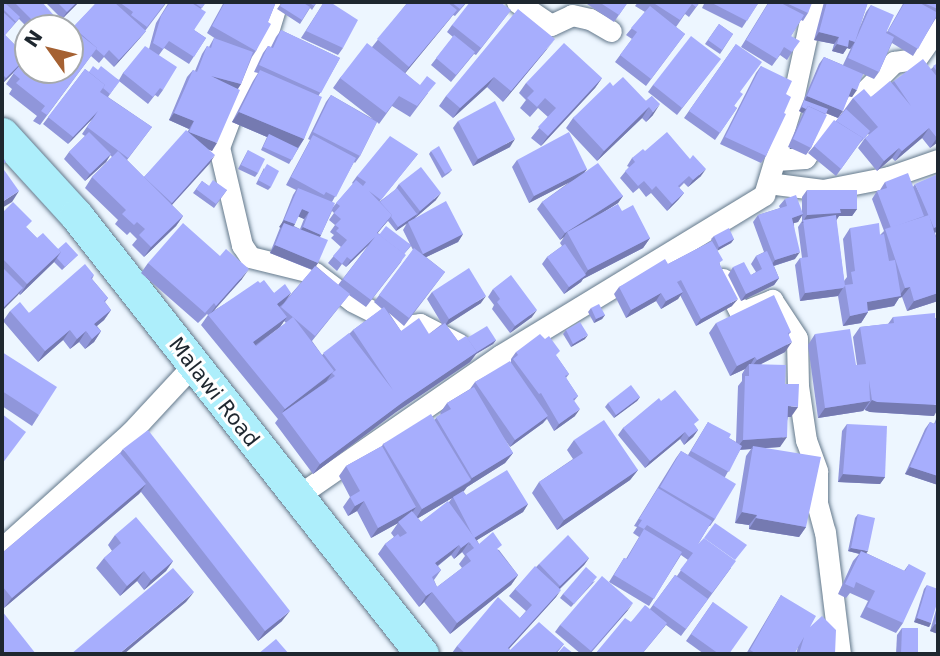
<!DOCTYPE html>
<html>
<head>
<meta charset="utf-8">
<style>
  body { margin:0 }
  #map { position:relative; width:940px; height:656px; overflow:hidden; background:#edf6ff; font-family:"DejaVu Sans",sans-serif }
  div>[style] { position:absolute }
  [style*='--x'] { left:calc(var(--x)*1px); top:calc(var(--y)*1px); width:calc(var(--w)*1px); rotate:calc(var(--a)*1deg) }
  .roads { filter:drop-shadow(0 0 2px #63788b) drop-shadow(0 0 2px #63788b) }
  .street>* { height:21px; margin:-10.5px; padding:0 10.5px; transform-origin:10.5px; border-radius:10.5px; background:#fff }
  .primary>* { height:33px; margin:-16.5px; padding:0 16.5px; transform-origin:16.5px; border-radius:16.5px; background:#adeefb }
  .wall>* { inset:0; background:#9096da }
  .shaded-wall>* { inset:0; background:#757ab1 }
  .building>* { inset:0; background:#a7aefd }
  span { translate:-50% -50%; white-space:nowrap; text-align:center; line-height:1.15; -webkit-text-stroke:6px #fff; paint-order:stroke }
  .street-label { font-size:21px; color:#1e272f }
  .frame { position:absolute; inset:0; border:4px solid #1e272f; pointer-events:none }
  .north { position:absolute; left:14px; top:14px; width:70px; height:70px; box-sizing:border-box; background:#fff; border:2px solid #a5a9ac; border-radius:50%; rotate:304deg; font-size:19px; font-weight:700; line-height:28px; text-align:center; color:#1e272f }
  .north::after { content:''; display:block; margin:auto; width:24px; height:32px; background:#a56132; clip-path:polygon(50% 0,100% 100%,50% 72%,0 100%) }
</style>
</head>
<body>
<div id="map">
  <div class="roads">
    <div class="street">
      <div style="--x:277;--y:2;--w:38;--a:107"></div>
      <div style="--x:266;--y:38;--w:48;--a:117.1"></div>
      <div style="--x:244;--y:81;--w:71;--a:110.7"></div>
      <div style="--x:219;--y:147;--w:101;--a:76.8"></div>
      <div style="--x:242;--y:245;--w:14;--a:56"></div>
      <div style="--x:250;--y:257;--w:67;--a:13.8"></div>
      <div style="--x:315;--y:273;--w:46;--a:37.1"></div>
      <div style="--x:352;--y:301;--w:56;--a:26.6"></div>
      <div style="--x:402;--y:326;--w:18;--a:-6"></div>
      <div style="--x:420;--y:324;--w:44;--a:27.1"></div>
      <div style="--x:517;--y:2;--w:41;--a:34.1"></div>
      <div style="--x:551;--y:25;--w:23;--a:-25"></div>
      <div style="--x:572;--y:15;--w:18;--a:13"></div>
      <div style="--x:590;--y:19;--w:24;--a:30"></div>
      <div style="--x:776;--y:160;--w:29;--a:-4"></div>
      <div style="--x:805;--y:158;--w:42;--a:-56.7"></div>
      <div style="--x:828;--y:123;--w:10;--a:-24"></div>
      <div style="--x:837;--y:119;--w:81;--a:-45"></div>
      <div style="--x:894;--y:62;--w:22;--a:-8"></div>
      <div style="--x:916;--y:59;--w:38;--a:-55"></div>
      <div style="--x:768;--y:183;--w:55;--a:7.3"></div>
      <div style="--x:823;--y:190;--w:67;--a:-11.1"></div>
      <div style="--x:889;--y:177;--w:52;--a:-19.1"></div>
      <div style="--x:723;--y:279;--w:38;--a:63"></div>
      <div style="--x:740;--y:313;--w:35;--a:-22"></div>
      <div style="--x:772;--y:300;--w:45;--a:56.7"></div>
      <div style="--x:797;--y:338;--w:48;--a:88.8"></div>
      <div style="--x:798;--y:386;--w:55;--a:81.6"></div>
      <div style="--x:806;--y:440;--w:33;--a:70"></div>
      <div style="--x:817;--y:471;--w:32;--a:90"></div>
      <div style="--x:817;--y:503;--w:30;--a:75"></div>
      <div style="--x:825;--y:532;--w:123;--a:83"></div>
      <div style="--x:296;--y:497;--w:249;--a:-34.7"></div>
      <div style="--x:501;--y:355;--w:308;--a:-31.3"></div>
      <div style="--x:764;--y:195;--w:96;--a:-73.1"></div>
      <div style="--x:792;--y:103;--w:103;--a:-77.7"></div>
      <div style="--x:2;--y:548;--w:173;--a:-42"></div>
      <div style="--x:131;--y:432;--w:91;--a:-47.2"></div>
    </div>
    <div class="primary">
      <div style="--x:2;--y:134;--w:110;--a:47.6"></div>
      <div style="--x:76;--y:215;--w:559;--a:51.76"></div>
    </div>
  </div>
  <div class="wall">
    <div style="clip-path:polygon(6px 2px,42px 2px,52px 28px,28px 28px,19px 19px,5px 35px,18px 48px,28px 51px,28px 57px,21px 65px,27px 69px,72px 29px,97px 2px,167px 2px,145px 31px,146px 31px,140px 38px,114px 67px,104px 57px,99px 63px,91px 56px,40px 125px,33px 121px,37px 116px,9px 94px,12px 89px,6px 84px,16px 70px,2px 84px,2px 6px)"></div>
    <div style="clip-path:polygon(45px 2px,79px 2px,62px 19px)"></div>
    <div style="clip-path:polygon(169px 2px,206px 2px,201px 9px,194px 30px,206px 38px,189px 64px,164px 48px,159px 55px,163px 90px,158px 97px,155px 95px,148px 104px,119px 81px,108px 97px,152px 127px,127px 160px,144px 177px,188px 131px,189px 129px,169px 120px,187px 77px,193px 70px,195px 71px,202px 54px,207px 46px,209px 47px,214px 38px,216px 39px,207px 33px,224px 2px,276px 2px,256px 51px,252px 57px,241px 84px,238px 89px,212px 151px,206px 148px,210px 163px,172px 205px,183px 216px,176px 226px,144px 257px,132px 245px,137px 239px,130px 232px,127px 235px,115px 224px,118px 220px,85px 188px,92px 177px,112px 157px,110px 155px,106px 162px,85px 181px,64px 159px,69px 152px,85px 136px,82px 134px,93px 118px,68px 144px,43px 124px,85px 69px,89px 72px,98px 70px,119px 80px,123px 73px,149px 49px,156px 23px)"></div>
    <div style="clip-path:polygon(282px 2px,317px 2px,312px 10px,310px 8px,300px 24px,277px 9px)"></div>
    <div style="clip-path:polygon(324px 2px,343px 48px,338px 55px,301px 38px)"></div>
    <div style="clip-path:polygon(evenodd,408px 2px,467px 2px,455px 16px,453px 15px,405px 73px,428px 93px,410px 117px,392px 106px,379px 124px,377px 122px,360px 156px,355px 163px,354px 162px,332px 202px,333px 207px,353px 184px,352px 183px,357px 176px,418px 154px,379px 202px,395px 190px,399px 184px,436px 200px,415px 218px,463px 234px,458px 242px,426px 257px,445px 272px,404px 326px,389px 313px,401px 331px,429px 334px,442px 324px,427px 299px,432px 292px,481px 303px,446px 325px,458px 341px,467px 338px,496px 340px,493px 344px,476px 354px,470px 362px,396px 412px,313px 474px,275px 423px,278px 419px,201px 325px,208px 315px,207px 314px,198px 323px,141px 273px,148px 263px,242px 279px,213px 311px,260px 283px,274px 293px,291px 293px,285px 301px,312px 270px,270px 253px,293px 195px,296px 190px,286px 185px,310px 140px,308px 139px,326px 102px,331px 95px,373px 119px,333px 88px,340px 78px,372px 47px,408px 2px,332px 211px,334px 213px,329px 220px,335px 225px,330px 232px,334px 235px,331px 238px,341px 247px,328px 263px,337px 271px,342px 264px,346px 267px,368px 246px,338px 285px,316px 266px,318px 263px,320px 237px,332px 211px,408px 2px,298px 216px,304px 219px,300px 229px,294px 226px,298px 216px,408px 2px,388px 221px,396px 231px,407px 223px,403px 230px,410px 244px,377px 233px,388px 221px,408px 2px,411px 246px,413px 250px,374px 302px,382px 309px,353px 330px,350px 333px,322px 355px,312px 341px,349px 295px,366px 307px,401px 262px,404px 254px,411px 246px,408px 2px,284px 321px,286px 323px,256px 346px,280px 327px,284px 321px)"></div>
    <div style="clip-path:polygon(584px 2px,628px 2px,614px 22px)"></div>
    <div style="clip-path:polygon(638px 2px,700px 2px,689px 17px,685px 14px,676px 27px,685px 34px,646px 86px,615px 62px,632px 39px,626px 35px,645px 12px,635px 6px)"></div>
    <div style="clip-path:polygon(705px 2px,759px 2px,742px 28px,702px 8px)"></div>
    <div style="clip-path:polygon(765px 2px,810px 2px,808px 13px,803px 21px,801px 20px,791px 36px,792px 52px,787px 60px,780px 55px,772px 66px,741px 47px,768px 3px)"></div>
    <div style="clip-path:polygon(824px 2px,868px 2px,859px 29px,866px 12px,871px 5px,887px 32px,904px 2px,938px 2px,938px 19px,936px 18px,913px 56px,892px 43px,879px 72px,874px 79px,863px 74px,852px 97px,849px 96px,838px 118px,826px 113px,811px 148px,806px 155px,788px 147px,803px 113px,799px 111px,802px 104px,819px 64px,824px 57px,843px 65px,851px 48px,850px 49px,847px 48px,843px 54px,832px 51px,834px 44px,814px 40px)"></div>
    <div style="clip-path:polygon(511px 10px,476px 55px,474px 54px,451px 82px,431px 65px,453px 37px,447px 32px,452px 25px)"></div>
    <div style="clip-path:polygon(719px 24px,733px 34px,720px 54px,705px 44px)"></div>
    <div style="clip-path:polygon(281px 30px,340px 58px,319px 95px,304px 139px,289px 164px,261px 150px,267px 137px,232px 122px,253px 81px,258px 73px,254px 72px,263px 53px,268px 46px,271px 47px,276px 37px)"></div>
    <div style="clip-path:polygon(736px 44px,740px 92px,734px 106px,737px 108px,715px 140px,684px 118px)"></div>
    <div style="clip-path:polygon(547px 49px,503px 102px,487px 87px,453px 118px,439px 106px,446px 96px)"></div>
    <div style="clip-path:polygon(938px 63px,938px 142px,930px 148px,922px 138px,895px 161px,892px 158px,877px 171px,858px 148px,865px 138px,869px 135px,868px 134px,859px 144px,836px 176px,808px 153px,836px 121px,853px 98px,871px 97px,894px 81px,931px 69px)"></div>
    <div style="clip-path:polygon(715px 66px,677px 115px,648px 92px,653px 85px)"></div>
    <div style="clip-path:polygon(761px 66px,786px 94px,784px 113px,766px 156px,761px 163px,720px 144px,756px 73px)"></div>
    <div style="clip-path:polygon(602px 78px,595px 88px,541px 146px,531px 138px,548px 117px,538px 108px,530px 117px,520px 108px,526px 100px,519px 93px,526px 83px)"></div>
    <div style="clip-path:polygon(613px 86px,646px 101px,652px 96px,653px 115px,646px 122px,642px 118px,597px 161px,566px 128px,573px 118px)"></div>
    <div style="clip-path:polygon(458px 121px,510px 147px,473px 166px,453px 128px)"></div>
    <div style="clip-path:polygon(248px 150px,258px 173px,255px 177px,238px 169px)"></div>
    <div style="clip-path:polygon(431px 151px,452px 170px,449px 173px,442px 178px,429px 154px)"></div>
    <div style="clip-path:polygon(645px 151px,701px 176px,688px 187px,684px 183px,679px 188px,684px 193px,678px 200px,667px 211px,651px 193px,646px 197px,639px 188px,633px 193px,620px 178px,629px 167px,627px 166px,632px 158px)"></div>
    <div style="clip-path:polygon(517px 160px,587px 169px,584px 172px,623px 196px,618px 203px,602px 213px,622px 211px,650px 238px,643px 248px,583px 279px,581px 282px,564px 294px,542px 264px,547px 257px,562px 246px,560px 243px,564px 237px,560px 240px,537px 209px,542px 202px,571px 181px,529px 203px,512px 167px)"></div>
    <div style="clip-path:polygon(264px 168px,271px 187px,268px 190px,256px 184px)"></div>
    <div style="clip-path:polygon(202px 181px,209px 186px,227px 190px,214px 208px,193px 193px)"></div>
    <div style="clip-path:polygon(885px 182px,913px 187px,915px 184px,938px 231px,935px 233px,936px 236px,938px 233px,938px 301px,907px 311px,902px 297px,899px 298px,894px 306px,868px 311px,868px 312px,861px 323px,843px 326px,838px 296px,800px 301px,795px 265px,800px 258px,802px 258px,798px 227px,802px 221px,802px 215px,798px 222px,794px 223px,795px 259px,774px 266px,779px 278px,774px 285px,741px 301px,728px 275px,733px 267px,751px 275px,756px 272px,751px 264px,756px 256px,764px 252px,753px 222px,758px 215px,780px 208px,779px 206px,785px 199px,802px 213px,802px 197px,807px 190px,857px 209px,852px 216px,839px 216px,836px 220px,844px 281px,847px 277px,843px 239px,850px 228px,880px 235px,884px 231px,872px 199px,877px 191px,880px 190px)"></div>
    <div style="clip-path:polygon(2px 213px,27px 228px,37px 238px,58px 249px,78px 255px,62px 270px,54px 262px,20px 295px,18px 293px,2px 311px)"></div>
    <div style="clip-path:polygon(714px 236px,734px 239px,731px 243px,717px 250px,720px 265px,732px 306px,696px 326px,680px 295px,678px 299px,661px 309px,656px 301px,626px 318px,614px 294px,619px 287px,668px 264px,712px 241px,711px 239px)"></div>
    <div style="clip-path:polygon(94px 275px,92px 279px,108px 298px,105px 302px,111px 310px,104px 320px,97px 326px,101px 331px,94px 342px,85px 349px,79px 342px,70px 349px,63px 340px,38px 362px,3px 321px,10px 311px,29px 313px)"></div>
    <div style="clip-path:polygon(493px 289px,532px 317px,510px 333px,492px 309px,494px 305px,488px 297px)"></div>
    <div style="clip-path:polygon(591px 308px,605px 315px,602px 319px,594px 323px,588px 312px)"></div>
    <div style="clip-path:polygon(893px 317px,935px 318px,934px 416px,870px 412px,865px 410px,865px 409px,863px 411px,818px 418px,808px 345px,815px 334px,856px 365px,857px 365px,853px 337px,860px 327px,888px 324px)"></div>
    <div style="clip-path:polygon(716px 323px,791px 332px,789px 334px,785px 352px,761px 364px,785px 384px,791px 417px,788px 417px,780px 447px,765px 448px,806px 527px,799px 537px,749px 529px,749px 525px,735px 523px,746px 456px,751px 449px,740px 450px,725px 477px,715px 519px,710px 526px,709px 526px,698px 544px,731px 568px,681px 636px,666px 625px,642px 654px,595px 654px,631px 622px,650px 609px,675px 575px,677px 576px,688px 560px,681px 555px,649px 606px,609px 582px,624px 558px,626px 559px,642px 532px,639px 537px,633px 533px,637px 527px,634px 526px,676px 458px,681px 451px,688px 455px,708px 422px,729px 438px,736px 442px,738px 386px,742px 381px,742px 374px,745px 369px,730px 376px,709px 333px)"></div>
    <div style="clip-path:polygon(566px 330px,585px 339px,571px 347px,563px 334px)"></div>
    <div style="clip-path:polygon(2px 352px,39px 415px,32px 426px,2px 406px)"></div>
    <div style="clip-path:polygon(evenodd,516px 352px,557px 357px,569px 374px,566px 378px,578px 396px,574px 401px,575px 416px,554px 431px,547px 419px,543px 423px,510px 447px,503px 437px,513px 453px,505px 463px,467px 487px,463px 491px,466px 495px,528px 504px,523px 512px,477px 540px,479px 544px,499px 550px,518px 575px,511px 585px,450px 634px,424px 602px,419px 607px,378px 554px,385px 544px,394px 537px,391px 533px,398px 523px,371px 538px,357px 511px,348px 516px,343px 507px,350px 497px,339px 476px,346px 466px,382px 446px,383px 444px,434px 420px,441px 414px,440px 413px,447px 403px,470px 389px,475px 382px,511px 362px,511px 359px,516px 352px,452px 498px,449px 502px,421px 522px,418px 518px,452px 498px,516px 352px,462px 552px,465px 556px,459px 564px,462px 568px,437px 587px,434px 580px,441px 570px,438px 566px,451px 555px,454px 559px,462px 552px)"></div>
    <div style="clip-path:polygon(640px 397px,637px 401px,614px 418px,605px 407px,608px 403px)"></div>
    <div style="clip-path:polygon(661px 401px,695px 426px,698px 430px,693px 437px,684px 445px,680px 439px,645px 468px,618px 435px,623px 428px)"></div>
    <div style="clip-path:polygon(938px 414px,938px 485px,905px 474px,925px 429px,930px 422px,934px 424px)"></div>
    <div style="clip-path:polygon(847px 424px,885px 477px,880px 484px,838px 482px,842px 431px)"></div>
    <div style="clip-path:polygon(574px 440px,638px 470px,630px 480px,557px 530px,532px 493px,539px 482px,573px 459px,567px 450px)"></div>
    <div style="clip-path:polygon(123px 449px,282px 621px,258px 641px,141px 492px,4px 608px,2px 605px,2px 553px,120px 453px)"></div>
    <div style="clip-path:polygon(858px 514px,866px 553px,904px 571px,909px 564px,903px 623px,896px 633px,860px 617px,868px 601px,850px 593px,846px 598px,838px 594px,853px 561px,859px 554px,848px 551px,855px 518px)"></div>
    <div style="clip-path:polygon(115px 535px,173px 561px,166px 571px,144px 590px,137px 581px,120px 596px,96px 568px,104px 558px,112px 551px,108px 545px)"></div>
    <div style="clip-path:polygon(589px 558px,584px 565px,560px 589px,556px 597px,509px 649px,510px 650px,564px 644px,556px 654px,453px 654px,452px 653px,457px 646px,520px 618px,526px 611px,509px 596px,515px 589px,539px 564px)"></div>
    <div style="clip-path:polygon(595px 581px,571px 607px,560px 598px,563px 594px)"></div>
    <div style="clip-path:polygon(927px 585px,931px 623px,929px 627px,914px 622px,924px 589px)"></div>
    <div style="clip-path:polygon(781px 595px,810px 627px,835px 654px,796px 654px,798px 647px,794px 654px,746px 654px)"></div>
    <div style="clip-path:polygon(713px 602px,729px 654px,704px 654px,686px 641px)"></div>
    <div style="clip-path:polygon(938px 603px,938px 634px,930px 631px)"></div>
    <div style="clip-path:polygon(628px 610px,590px 654px,581px 654px,555px 632px,560px 625px)"></div>
    <div style="clip-path:polygon(902px 628px,918px 654px,896px 654px,897px 635px)"></div>
  </div>
  <div class="shaded-wall">
    <div style="clip-path:polygon(77px 2px,79px 2px,62px 19px,67px 12px)"></div>
    <div style="clip-path:polygon(457px 10px,449px 20px,402px 77px,409px 67px)"></div>
    <div style="clip-path:polygon(146px 31px,140px 38px,114px 67px,119px 60px)"></div>
    <div style="clip-path:polygon(819px 32px,839px 37px,834px 44px,814px 40px)"></div>
    <div style="clip-path:polygon(555px 39px,547px 49px,503px 102px,511px 91px)"></div>
    <div style="clip-path:polygon(849px 40px,855px 42px,850px 49px,847px 48px,843px 54px,832px 51px,837px 44px)"></div>
    <div style="clip-path:polygon(28px 56px,25px 61px,2px 84px,6px 78px)"></div>
    <div style="clip-path:polygon(211px 76px,241px 84px,236px 91px)"></div>
    <div style="clip-path:polygon(494px 77px,487px 87px,453px 118px,460px 108px)"></div>
    <div style="clip-path:polygon(602px 78px,595px 88px,541px 146px,548px 136px)"></div>
    <div style="clip-path:polygon(852px 88px,857px 90px,852px 97px,847px 96px)"></div>
    <div style="clip-path:polygon(807px 96px,843px 111px,838px 118px,803px 104px)"></div>
    <div style="clip-path:polygon(660px 104px,653px 115px,646px 122px,653px 112px)"></div>
    <div style="clip-path:polygon(649px 107px,642px 118px,597px 161px,604px 151px)"></div>
    <div style="clip-path:polygon(802px 107px,806px 109px,803px 113px,799px 111px)"></div>
    <div style="clip-path:polygon(98px 111px,93px 118px,68px 144px,73px 137px)"></div>
    <div style="clip-path:polygon(239px 112px,304px 139px,297px 149px,269px 134px,267px 137px,232px 122px)"></div>
    <div style="clip-path:polygon(174px 113px,194px 121px,189px 129px,169px 120px)"></div>
    <div style="clip-path:polygon(929px 128px,922px 138px,895px 161px,902px 151px)"></div>
    <div style="clip-path:polygon(189px 132px,217px 143px,212px 151px,184px 139px)"></div>
    <div style="clip-path:polygon(938px 137px,938px 142px,930px 148px,937px 138px)"></div>
    <div style="clip-path:polygon(515px 139px,510px 147px,473px 166px,478px 159px)"></div>
    <div style="clip-path:polygon(899px 148px,892px 158px,877px 171px,884px 161px)"></div>
    <div style="clip-path:polygon(111px 154px,106px 162px,85px 181px,90px 174px)"></div>
    <div style="clip-path:polygon(215px 155px,210px 163px,167px 210px,172px 203px)"></div>
    <div style="clip-path:polygon(587px 169px,582px 176px,529px 203px,534px 196px)"></div>
    <div style="clip-path:polygon(706px 169px,701px 176px,688px 187px,693px 180px)"></div>
    <div style="clip-path:polygon(19px 191px,12px 202px,2px 208px,2px 202px)"></div>
    <div style="clip-path:polygon(441px 193px,436px 200px,415px 218px,420px 211px)"></div>
    <div style="clip-path:polygon(684px 193px,678px 200px,667px 211px,672px 204px)"></div>
    <div style="clip-path:polygon(623px 196px,618px 203px,569px 234px,567px 232px,564px 237px,560px 240px,565px 233px)"></div>
    <div style="clip-path:polygon(302px 209px,309px 212px,304px 219px,297px 216px)"></div>
    <div style="clip-path:polygon(840px 209px,857px 209px,852px 216px,839px 216px,836px 221px,802px 223px,807px 215px)"></div>
    <div style="clip-path:polygon(417px 214px,415px 218px,396px 231px,398px 227px)"></div>
    <div style="clip-path:polygon(803px 214px,798px 222px,787px 225px,792px 218px)"></div>
    <div style="clip-path:polygon(392px 215px,369px 244px,346px 267px,351px 260px)"></div>
    <div style="clip-path:polygon(183px 216px,176px 226px,144px 257px,151px 247px)"></div>
    <div style="clip-path:polygon(284px 220px,295px 224px,290px 231px,284px 223px,281px 228px,279px 227px)"></div>
    <div style="clip-path:polygon(938px 226px,938px 231px,929px 235px,934px 228px)"></div>
    <div style="clip-path:polygon(303px 227px,321px 235px,316px 242px,298px 234px)"></div>
    <div style="clip-path:polygon(463px 234px,458px 242px,418px 261px,423px 254px)"></div>
    <div style="clip-path:polygon(650px 238px,643px 248px,583px 279px,581px 282px,564px 294px,569px 287px,583px 277px,588px 270px)"></div>
    <div style="clip-path:polygon(734px 239px,731px 243px,717px 251px,719px 247px)"></div>
    <div style="clip-path:polygon(275px 245px,318px 263px,313px 270px,270px 253px)"></div>
    <div style="clip-path:polygon(61px 252px,54px 262px,20px 295px,27px 284px)"></div>
    <div style="clip-path:polygon(800px 252px,795px 259px,770px 267px,775px 260px)"></div>
    <div style="clip-path:polygon(249px 269px,242px 279px,209px 316px,216px 306px)"></div>
    <div style="clip-path:polygon(779px 278px,774px 285px,741px 301px,746px 294px)"></div>
    <div style="clip-path:polygon(910px 287px,902px 297px,899px 298px,894px 306px,859px 312px,867px 302px,899px 296px,905px 288px)"></div>
    <div style="clip-path:polygon(23px 288px,18px 295px,2px 311px,2px 309px)"></div>
    <div style="clip-path:polygon(843px 288px,838px 296px,800px 301px,805px 293px)"></div>
    <div style="clip-path:polygon(683px 292px,678px 299px,661px 309px,666px 301px)"></div>
    <div style="clip-path:polygon(291px 293px,284px 303px,270px 314px,277px 304px)"></div>
    <div style="clip-path:polygon(661px 293px,656px 301px,626px 318px,631px 310px)"></div>
    <div style="clip-path:polygon(938px 293px,938px 301px,907px 311px,914px 301px)"></div>
    <div style="clip-path:polygon(486px 296px,481px 303px,444px 327px,449px 319px)"></div>
    <div style="clip-path:polygon(738px 299px,732px 306px,696px 326px,701px 319px)"></div>
    <div style="clip-path:polygon(111px 310px,104px 320px,87px 334px,94px 324px)"></div>
    <div style="clip-path:polygon(537px 310px,532px 317px,510px 333px,515px 326px)"></div>
    <div style="clip-path:polygon(868px 312px,861px 323px,843px 326px,850px 316px)"></div>
    <div style="clip-path:polygon(605px 315px,602px 319px,594px 323px,596px 319px)"></div>
    <div style="clip-path:polygon(287px 317px,280px 327px,246px 352px,253px 342px)"></div>
    <div style="clip-path:polygon(70px 330px,63px 340px,38px 362px,45px 351px)"></div>
    <div style="clip-path:polygon(86px 331px,79px 342px,70px 349px,77px 339px)"></div>
    <div style="clip-path:polygon(101px 331px,94px 342px,85px 349px,92px 339px)"></div>
    <div style="clip-path:polygon(588px 335px,585px 339px,571px 347px,573px 344px)"></div>
    <div style="clip-path:polygon(496px 340px,493px 344px,476px 354px,470px 362px,396px 412px,313px 474px,320px 464px,403px 402px,475px 353px)"></div>
    <div style="clip-path:polygon(792px 342px,785px 352px,749px 370px,757px 360px)"></div>
    <div style="clip-path:polygon(755px 357px,749px 367px,749px 364px,745px 369px,730px 376px,737px 366px)"></div>
    <div style="clip-path:polygon(332px 373px,326px 382px,282px 413px,285px 409px)"></div>
    <div style="clip-path:polygon(640px 397px,637px 401px,614px 418px,616px 415px)"></div>
    <div style="clip-path:polygon(872px 400px,938px 405px,938px 409px,934px 416px,870px 412px,865px 410px)"></div>
    <div style="clip-path:polygon(870px 401px,863px 411px,818px 418px,825px 408px)"></div>
    <div style="clip-path:polygon(788px 406px,798px 407px,791px 417px,781px 417px)"></div>
    <div style="clip-path:polygon(580px 409px,575px 416px,554px 431px,559px 424px)"></div>
    <div style="clip-path:polygon(548px 416px,543px 423px,510px 447px,515px 440px)"></div>
    <div style="clip-path:polygon(698px 430px,693px 437px,684px 445px,689px 437px)"></div>
    <div style="clip-path:polygon(685px 432px,680px 439px,645px 468px,650px 461px)"></div>
    <div style="clip-path:polygon(787px 437px,780px 447px,752px 449px,753px 446px,751px 449px,735px 450px,743px 440px)"></div>
    <div style="clip-path:polygon(513px 453px,505px 463px,467px 487px,464px 491px,415px 520px,422px 509px,469px 482px,472px 478px)"></div>
    <div style="clip-path:polygon(910px 467px,938px 476px,938px 485px,905px 474px)"></div>
    <div style="clip-path:polygon(638px 470px,630px 480px,557px 530px,564px 520px)"></div>
    <div style="clip-path:polygon(843px 474px,885px 477px,880px 484px,838px 482px)"></div>
    <div style="clip-path:polygon(146px 484px,139px 494px,4px 608px,12px 598px)"></div>
    <div style="clip-path:polygon(364px 501px,357px 511px,348px 516px,355px 506px)"></div>
    <div style="clip-path:polygon(528px 504px,523px 512px,469px 545px,474px 538px)"></div>
    <div style="clip-path:polygon(416px 507px,409px 517px,371px 538px,378px 528px)"></div>
    <div style="clip-path:polygon(742px 512px,757px 515px,749px 525px,735px 523px)"></div>
    <div style="clip-path:polygon(756px 518px,806px 527px,799px 537px,749px 529px)"></div>
    <div style="clip-path:polygon(469px 542px,462px 552px,454px 559px,461px 548px)"></div>
    <div style="clip-path:polygon(459px 545px,451px 555px,428px 573px,435px 563px)"></div>
    <div style="clip-path:polygon(851px 548px,868px 551px,865px 555px,848px 551px)"></div>
    <div style="clip-path:polygon(589px 558px,584px 565px,555px 593px,560px 586px)"></div>
    <div style="clip-path:polygon(173px 561px,166px 571px,144px 590px,151px 580px)"></div>
    <div style="clip-path:polygon(144px 571px,137px 581px,120px 596px,127px 586px)"></div>
    <div style="clip-path:polygon(518px 575px,511px 585px,450px 634px,457px 623px)"></div>
    <div style="clip-path:polygon(561px 590px,556px 597px,504px 654px,508px 648px)"></div>
    <div style="clip-path:polygon(194px 592px,186px 602px,124px 654px,119px 654px)"></div>
    <div style="clip-path:polygon(432px 592px,424px 602px,419px 607px,426px 596px)"></div>
    <div style="clip-path:polygon(633px 603px,628px 610px,589px 654px)"></div>
    <div style="clip-path:polygon(290px 611px,282px 621px,258px 641px,265px 631px)"></div>
    <div style="clip-path:polygon(917px 618px,931px 623px,929px 627px,914px 622px)"></div>
    <div style="clip-path:polygon(935px 624px,938px 625px,938px 634px,930px 631px)"></div>
  </div>
  <div class="building">
    <div style="clip-path:polygon(14px 2px,42px 2px,58px 20px,49px 28px,40px 28px)"></div>
    <div style="clip-path:polygon(57px 2px,77px 2px,67px 12px)"></div>
    <div style="clip-path:polygon(97px 2px,114px 2px,146px 31px,119px 60px,109px 50px,104px 56px,96px 49px,97px 48px,73px 27px)"></div>
    <div style="clip-path:polygon(119px 2px,166px 2px,147px 27px,131px 15px,133px 12px)"></div>
    <div style="clip-path:polygon(170px 2px,190px 2px,206px 12px,194px 30px,206px 38px,194px 57px,169px 41px,163px 49px,153px 43px,161px 16px)"></div>
    <div style="clip-path:polygon(193px 2px,206px 2px,202px 8px)"></div>
    <div style="clip-path:polygon(225px 2px,276px 2px,268px 22px,271px 24px,256px 51px,212px 26px)"></div>
    <div style="clip-path:polygon(283px 2px,302px 2px,310px 7px,302px 20px,280px 6px)"></div>
    <div style="clip-path:polygon(308px 2px,317px 2px,314px 6px)"></div>
    <div style="clip-path:polygon(324px 2px,330px 2px,358px 20px,343px 48px,306px 31px)"></div>
    <div style="clip-path:polygon(408px 2px,447px 2px,457px 10px,409px 67px,377px 39px)"></div>
    <div style="clip-path:polygon(451px 2px,466px 2px,460px 9px)"></div>
    <div style="clip-path:polygon(470px 2px,500px 2px,511px 10px,481px 48px,452px 25px)"></div>
    <div style="clip-path:polygon(599px 2px,628px 2px,619px 15px)"></div>
    <div style="clip-path:polygon(652px 2px,700px 2px,696px 7px,692px 4px,680px 20px)"></div>
    <div style="clip-path:polygon(710px 2px,759px 2px,747px 21px)"></div>
    <div style="clip-path:polygon(769px 2px,779px 2px,804px 15px,791px 36px,800px 41px,792px 52px,784px 47px,777px 59px,746px 40px)"></div>
    <div style="clip-path:polygon(784px 2px,810px 2px,812px 3px,808px 13px)"></div>
    <div style="clip-path:polygon(827px 2px,868px 2px,855px 42px,849px 40px,848px 47px,837px 44px,839px 37px,819px 32px)"></div>
    <div style="clip-path:polygon(905px 2px,918px 2px,938px 13px,918px 49px,888px 31px)"></div>
    <div style="clip-path:polygon(921px 2px,938px 2px,938px 9px)"></div>
    <div style="clip-path:polygon(5px 3px,20px 17px,16px 22px,2px 8px,2px 6px)"></div>
    <div style="clip-path:polygon(871px 5px,894px 15px,886px 33px,894px 37px,879px 72px,848px 58px)"></div>
    <div style="clip-path:polygon(650px 6px,685px 34px,651px 79px,620px 55px,637px 32px,631px 28px)"></div>
    <div style="clip-path:polygon(518px 9px,555px 39px,511px 91px,494px 77px,460px 108px,446px 96px)"></div>
    <div style="clip-path:polygon(2px 11px,15px 23px,5px 35px,2px 32px)"></div>
    <div style="clip-path:polygon(64px 22px,97px 48px,47px 115px,41px 111px,45px 106px,16px 83px,20px 79px,13px 73px,20px 65px,27px 69px,28px 68px,28px 70px,70px 70px,70px 28px,59px 28px)"></div>
    <div style="clip-path:polygon(719px 24px,733px 34px,722px 50px,708px 40px)"></div>
    <div style="clip-path:polygon(281px 30px,340px 58px,321px 93px,259px 65px,268px 46px,273px 48px)"></div>
    <div style="clip-path:polygon(2px 32px,18px 48px,21px 45px,28px 51px,28px 56px,6px 78px,2px 74px)"></div>
    <div style="clip-path:polygon(454px 35px,475px 52px,456px 75px,436px 58px)"></div>
    <div style="clip-path:polygon(691px 36px,721px 59px,682px 108px,653px 85px)"></div>
    <div style="clip-path:polygon(214px 38px,253px 52px,241px 84px,211px 76px,240px 90px,217px 143px,189px 132px,194px 121px,174px 113px,193px 70px,197px 72px,207px 46px,211px 48px)"></div>
    <div style="clip-path:polygon(367px 43px,420px 85px,427px 76px,436px 83px,417px 106px,399px 96px,386px 113px,340px 78px)"></div>
    <div style="clip-path:polygon(564px 43px,602px 78px,548px 136px,538px 127px,556px 108px,545px 98px,537px 107px,527px 98px,534px 91px,526px 83px)"></div>
    <div style="clip-path:polygon(736px 44px,762px 62px,740px 92px,743px 94px,734px 106px,737px 108px,720px 133px,689px 111px)"></div>
    <div style="clip-path:polygon(145px 46px,177px 67px,163px 90px,160px 88px,153px 97px,123px 73px)"></div>
    <div style="clip-path:polygon(824px 57px,863px 74px,857px 90px,852px 88px,843px 111px,807px 96px)"></div>
    <div style="clip-path:polygon(923px 59px,938px 78px,938px 137px,937px 138px,929px 128px,902px 151px,899px 148px,884px 161px,865px 138px,878px 127px,853px 98px,864px 89px,871px 97px,890px 81px,911px 106px,894px 81px)"></div>
    <div style="clip-path:polygon(938px 63px,938px 73px,933px 66px)"></div>
    <div style="clip-path:polygon(93px 66px,98px 70px,101px 66px,120px 81px,110px 94px,103px 88px,105px 85px,89px 72px)"></div>
    <div style="clip-path:polygon(761px 66px,792px 81px,786px 94px,791px 97px,784px 113px,786px 114px,766px 156px,725px 137px)"></div>
    <div style="clip-path:polygon(85px 69px,105px 85px,100px 92px,152px 127px,128px 158px,87px 127px,98px 111px,73px 137px,48px 117px)"></div>
    <div style="clip-path:polygon(260px 70px,322px 97px,304px 139px,239px 112px)"></div>
    <div style="clip-path:polygon(623px 77px,646px 101px,652px 96px,660px 104px,653px 112px,649px 107px,604px 151px,573px 118px,610px 82px,613px 86px)"></div>
    <div style="clip-path:polygon(331px 95px,377px 122px,360px 156px,313px 132px)"></div>
    <div style="clip-path:polygon(804px 100px,828px 109px,826px 114px,808px 106px,806px 109px,802px 107px)"></div>
    <div style="clip-path:polygon(495px 101px,515px 139px,478px 159px,458px 121px)"></div>
    <div style="clip-path:polygon(808px 106px,827px 115px,811px 148px,793px 139px)"></div>
    <div style="clip-path:polygon(846px 109px,870px 131px,862px 141px,863px 138px,836px 121px)"></div>
    <div style="clip-path:polygon(834px 120px,863px 138px,841px 169px,814px 146px)"></div>
    <div style="clip-path:polygon(186px 130px,215px 155px,172px 203px,144px 177px)"></div>
    <div style="clip-path:polygon(89px 132px,111px 154px,90px 174px,69px 152px)"></div>
    <div style="clip-path:polygon(569px 132px,587px 169px,534px 196px,517px 160px)"></div>
    <div style="clip-path:polygon(667px 132px,690px 159px,693px 155px,706px 169px,693px 180px,689px 176px,678px 186px,684px 193px,672px 204px,656px 186px,652px 190px,644px 181px,638px 186px,625px 171px,635px 162px,632px 158px,643px 149px,645px 151px)"></div>
    <div style="clip-path:polygon(269px 134px,298px 148px,292px 160px,263px 147px)"></div>
    <div style="clip-path:polygon(313px 135px,356px 158px,336px 197px,326px 192px,324px 195px,291px 177px)"></div>
    <div style="clip-path:polygon(390px 136px,418px 154px,381px 200px,369px 191px,392px 215px,377px 233px,406px 255px,371px 300px,343px 279px,375px 237px,351px 260px,347px 257px,342px 264px,333px 256px,347px 240px,336px 231px,339px 228px,335px 225px,341px 219px,334px 213px,340px 206px,336px 203px,356px 180px,363px 186px,366px 182px,357px 176px)"></div>
    <div style="clip-path:polygon(439px 146px,452px 170px,445px 174px,431px 151px)"></div>
    <div style="clip-path:polygon(248px 150px,265px 159px,258px 173px,241px 165px)"></div>
    <div style="clip-path:polygon(118px 151px,183px 216px,151px 247px,139px 235px,145px 229px,137px 222px,134px 225px,122px 214px,126px 210px,92px 177px)"></div>
    <div style="clip-path:polygon(2px 156px,6px 162px,2px 165px)"></div>
    <div style="clip-path:polygon(598px 163px,623px 196px,565px 233px,542px 202px)"></div>
    <div style="clip-path:polygon(267px 164px,279px 171px,271px 187px,258px 180px)"></div>
    <div style="clip-path:polygon(2px 167px,19px 191px,2px 202px)"></div>
    <div style="clip-path:polygon(421px 167px,441px 193px,420px 211px,399px 184px)"></div>
    <div style="clip-path:polygon(908px 173px,924px 216px,891px 228px,877px 191px,887px 188px,885px 182px)"></div>
    <div style="clip-path:polygon(938px 174px,938px 226px,934px 228px,915px 184px)"></div>
    <div style="clip-path:polygon(213px 180px,227px 190px,216px 204px,196px 189px,202px 181px,209px 186px)"></div>
    <div style="clip-path:polygon(298px 188px,335px 203px,321px 235px,303px 227px,309px 212px,302px 209px,295px 224px,284px 220px)"></div>
    <div style="clip-path:polygon(397px 188px,417px 214px,398px 227px,391px 217px,392px 215px,380px 202px)"></div>
    <div style="clip-path:polygon(807px 190px,857px 190px,857px 209px,840px 209px,841px 213px,807px 215px)"></div>
    <div style="clip-path:polygon(796px 195px,803px 214px,792px 218px,800px 252px,775px 260px,758px 215px,787px 206px,785px 199px)"></div>
    <div style="clip-path:polygon(446px 201px,463px 234px,423px 254px,408px 222px)"></div>
    <div style="clip-path:polygon(13px 202px,32px 221px,26px 227px,37px 238px,43px 233px,61px 252px,27px 284px,2px 258px,2px 213px)"></div>
    <div style="clip-path:polygon(618px 204px,622px 211px,633px 205px,650px 238px,588px 270px,567px 232px)"></div>
    <div style="clip-path:polygon(836px 215px,845px 286px,843px 288px,805px 293px,800px 258px,808px 257px,803px 220px)"></div>
    <div style="clip-path:polygon(929px 215px,938px 244px,938px 293px,914px 301px,910px 287px,905px 288px,885px 229px)"></div>
    <div style="clip-path:polygon(183px 223px,220px 256px,226px 249px,249px 269px,216px 306px,214px 303px,205px 313px,148px 263px)"></div>
    <div style="clip-path:polygon(284px 223px,328px 240px,318px 263px,275px 245px)"></div>
    <div style="clip-path:polygon(879px 223px,880px 235px,884px 234px,889px 261px,895px 260px,901px 296px,867px 302px,868px 312px,850px 316px,845px 285px,853px 284px,851px 272px,855px 271px,850px 228px)"></div>
    <div style="clip-path:polygon(386px 226px,411px 245px,404px 254px,379px 235px)"></div>
    <div style="clip-path:polygon(729px 228px,734px 239px,719px 247px,714px 236px)"></div>
    <div style="clip-path:polygon(712px 241px,723px 260px,719px 263px,738px 299px,701px 319px,681px 280px,677px 282px,683px 292px,666px 301px,661px 293px,631px 310px,619px 287px,665px 259px,668px 264px)"></div>
    <div style="clip-path:polygon(66px 242px,78px 255px,65px 267px,57px 258px,61px 252px,58px 249px)"></div>
    <div style="clip-path:polygon(565px 244px,586px 275px,569px 287px,547px 257px)"></div>
    <div style="clip-path:polygon(414px 248px,445px 272px,409px 318px,379px 295px)"></div>
    <div style="clip-path:polygon(767px 251px,779px 278px,746px 294px,733px 267px,744px 262px,751px 275px,762px 269px,756px 256px)"></div>
    <div style="clip-path:polygon(85px 264px,94px 275px,91px 278px,108px 298px,104px 301px,111px 310px,94px 324px,101px 331px,92px 339px,86px 331px,77px 339px,70px 330px,45px 351px,10px 311px,20px 302px,29px 313px)"></div>
    <div style="clip-path:polygon(315px 266px,350px 294px,315px 336px,281px 307px)"></div>
    <div style="clip-path:polygon(2px 267px,23px 288px,2px 309px)"></div>
    <div style="clip-path:polygon(469px 268px,486px 296px,449px 319px,432px 292px)"></div>
    <div style="clip-path:polygon(511px 275px,537px 310px,515px 326px,497px 302px,500px 299px,493px 289px)"></div>
    <div style="clip-path:polygon(264px 280px,274px 293px,285px 284px,291px 293px,277px 304px,287px 317px,253px 342px,256px 346px,293px 317px,334px 371px,285px 409px,208px 315px,258px 281px,260px 283px)"></div>
    <div style="clip-path:polygon(774px 295px,791px 332px,788px 333px,792px 342px,757px 360px,755px 357px,737px 366px,716px 323px)"></div>
    <div style="clip-path:polygon(599px 304px,605px 315px,596px 319px,591px 308px)"></div>
    <div style="clip-path:polygon(384px 307px,401px 331px,419px 318px,429px 334px,445px 323px,458px 341px,466px 336px,477px 352px,403px 402px,320px 464px,282px 413px,335px 376px,332px 373px,336px 370px,323px 353px,349px 333px,393px 390px,353px 330px)"></div>
    <div style="clip-path:polygon(935px 313px,935px 318px,938px 318px,938px 405px,877px 402px,872px 400px,869px 380px,870px 401px,825px 408px,815px 334px,850px 329px,856px 365px,866px 364px,860px 327px,894px 323px,893px 317px)"></div>
    <div style="clip-path:polygon(580px 322px,588px 335px,573px 344px,566px 330px)"></div>
    <div style="clip-path:polygon(487px 326px,496px 340px,477px 352px,467px 338px)"></div>
    <div style="clip-path:polygon(540px 334px,545px 339px,549px 336px,560px 351px,556px 355px,569px 374px,565px 376px,578px 396px,573px 399px,580px 409px,559px 424px,541px 393px,539px 394px,513px 359px,518px 355px,516px 352px)"></div>
    <div style="clip-path:polygon(2px 352px,57px 387px,39px 415px,2px 391px)"></div>
    <div style="clip-path:polygon(510px 361px,548px 416px,515px 440px,475px 382px)"></div>
    <div style="clip-path:polygon(749px 364px,786px 365px,785px 384px,799px 384px,798px 407px,788px 406px,787px 437px,743px 440px,745px 376px,749px 376px)"></div>
    <div style="clip-path:polygon(631px 385px,640px 397px,616px 415px,608px 403px)"></div>
    <div style="clip-path:polygon(474px 387px,513px 453px,472px 478px,436px 417px,451px 409px,447px 403px)"></div>
    <div style="clip-path:polygon(675px 390px,699px 420px,694px 424px,698px 430px,689px 437px,685px 432px,650px 461px,623px 428px,659px 398px,661px 401px)"></div>
    <div style="clip-path:polygon(2px 414px,26px 432px,2px 464px)"></div>
    <div style="clip-path:polygon(431px 414px,471px 480px,422px 509px,383px 444px)"></div>
    <div style="clip-path:polygon(938px 418px,938px 476px,910px 467px,930px 422px,935px 424px)"></div>
    <div style="clip-path:polygon(604px 420px,638px 470px,564px 520px,539px 482px,583px 453px,574px 440px)"></div>
    <div style="clip-path:polygon(708px 422px,731px 434px,729px 438px,742px 446px,729px 472px,691px 451px)"></div>
    <div style="clip-path:polygon(847px 424px,887px 426px,885px 477px,843px 474px)"></div>
    <div style="clip-path:polygon(148px 430px,290px 611px,265px 631px,123px 449px)"></div>
    <div style="clip-path:polygon(382px 446px,416px 507px,378px 528px,364px 501px,355px 506px,350px 497px,360px 491px,346px 466px)"></div>
    <div style="clip-path:polygon(753px 446px,821px 457px,806px 527px,756px 518px,757px 515px,742px 512px)"></div>
    <div style="clip-path:polygon(681px 451px,736px 484px,715px 519px,660px 487px)"></div>
    <div style="clip-path:polygon(120px 453px,146px 484px,12px 598px,2px 586px,2px 553px)"></div>
    <div style="clip-path:polygon(507px 470px,528px 504px,474px 538px,453px 497px,463px 491px,466px 495px)"></div>
    <div style="clip-path:polygon(658px 488px,712px 521px,698px 544px,704px 538px,736px 561px,712px 593px,680px 570px,693px 553px,647px 525px,644px 529px,638px 526px,642px 520px,639px 519px)"></div>
    <div style="clip-path:polygon(evenodd,448px 501px,479px 544px,493px 532px,502px 545px,497px 549px,518px 575px,457px 623px,432px 592px,426px 596px,385px 544px,398px 534px,400px 537px,407px 533px,398px 522px,412px 511px,421px 522px,448px 501px,469px 542px,474px 548px,466px 554px,471px 561px,437px 587px,432px 577px,441px 570px,435px 563px,459px 545px,461px 548px,469px 542px)"></div>
    <div style="clip-path:polygon(858px 514px,875px 518px,868px 551px,851px 548px)"></div>
    <div style="clip-path:polygon(136px 517px,173px 561px,151px 580px,144px 571px,127px 586px,104px 558px,121px 543px,115px 535px)"></div>
    <div style="clip-path:polygon(715px 523px,747px 545px,735px 560px,704px 538px)"></div>
    <div style="clip-path:polygon(644px 529px,682px 552px,654px 599px,614px 575px,624px 558px,627px 559px)"></div>
    <div style="clip-path:polygon(568px 535px,589px 558px,560px 586px,539px 564px)"></div>
    <div style="clip-path:polygon(861px 551px,905px 571px,909px 564px,926px 573px,903px 623px,867px 607px,875px 591px,856px 582px,854px 588px,845px 584px)"></div>
    <div style="clip-path:polygon(535px 566px,561px 590px,508px 648px,510px 650px,539px 622px,564px 644px,554px 654px,466px 654px,457px 646px,498px 597px,520px 618px,532px 605px,515px 589px)"></div>
    <div style="clip-path:polygon(586px 567px,597px 577px,574px 604px,563px 594px)"></div>
    <div style="clip-path:polygon(173px 568px,194px 592px,119px 654px,71px 654px)"></div>
    <div style="clip-path:polygon(675px 575px,708px 599px,686px 629px,653px 605px)"></div>
    <div style="clip-path:polygon(602px 576px,633px 603px,591px 651px,560px 625px)"></div>
    <div style="clip-path:polygon(927px 585px,938px 589px,938px 600px,931px 623px,917px 618px)"></div>
    <div style="clip-path:polygon(781px 595px,816px 616px,810px 627px,822px 616px,836px 630px,835px 654px,799px 654px,804px 637px,794px 654px,757px 654px,750px 650px)"></div>
    <div style="clip-path:polygon(713px 602px,748px 627px,729px 654px,719px 654px,691px 634px)"></div>
    <div style="clip-path:polygon(645px 605px,667px 623px,642px 654px,595px 654px,625px 618px,631px 622px)"></div>
    <div style="clip-path:polygon(2px 611px,36px 654px,2px 654px)"></div>
    <div style="clip-path:polygon(938px 612px,938px 625px,935px 624px)"></div>
    <div style="clip-path:polygon(902px 628px,918px 628px,918px 654px,901px 654px)"></div>
    <div style="clip-path:polygon(276px 639px,289px 654px,258px 654px)"></div>
    <div style="clip-path:polygon(564px 646px,574px 654px,557px 654px)"></div>
  </div>
  <div class="street-label">
    <span style="left:214px;top:392px;rotate:52deg">Malawi Road</span>
  </div>
  <div class="frame"></div>
  <div class="north">N</div>
</div>
</body>
</html>
